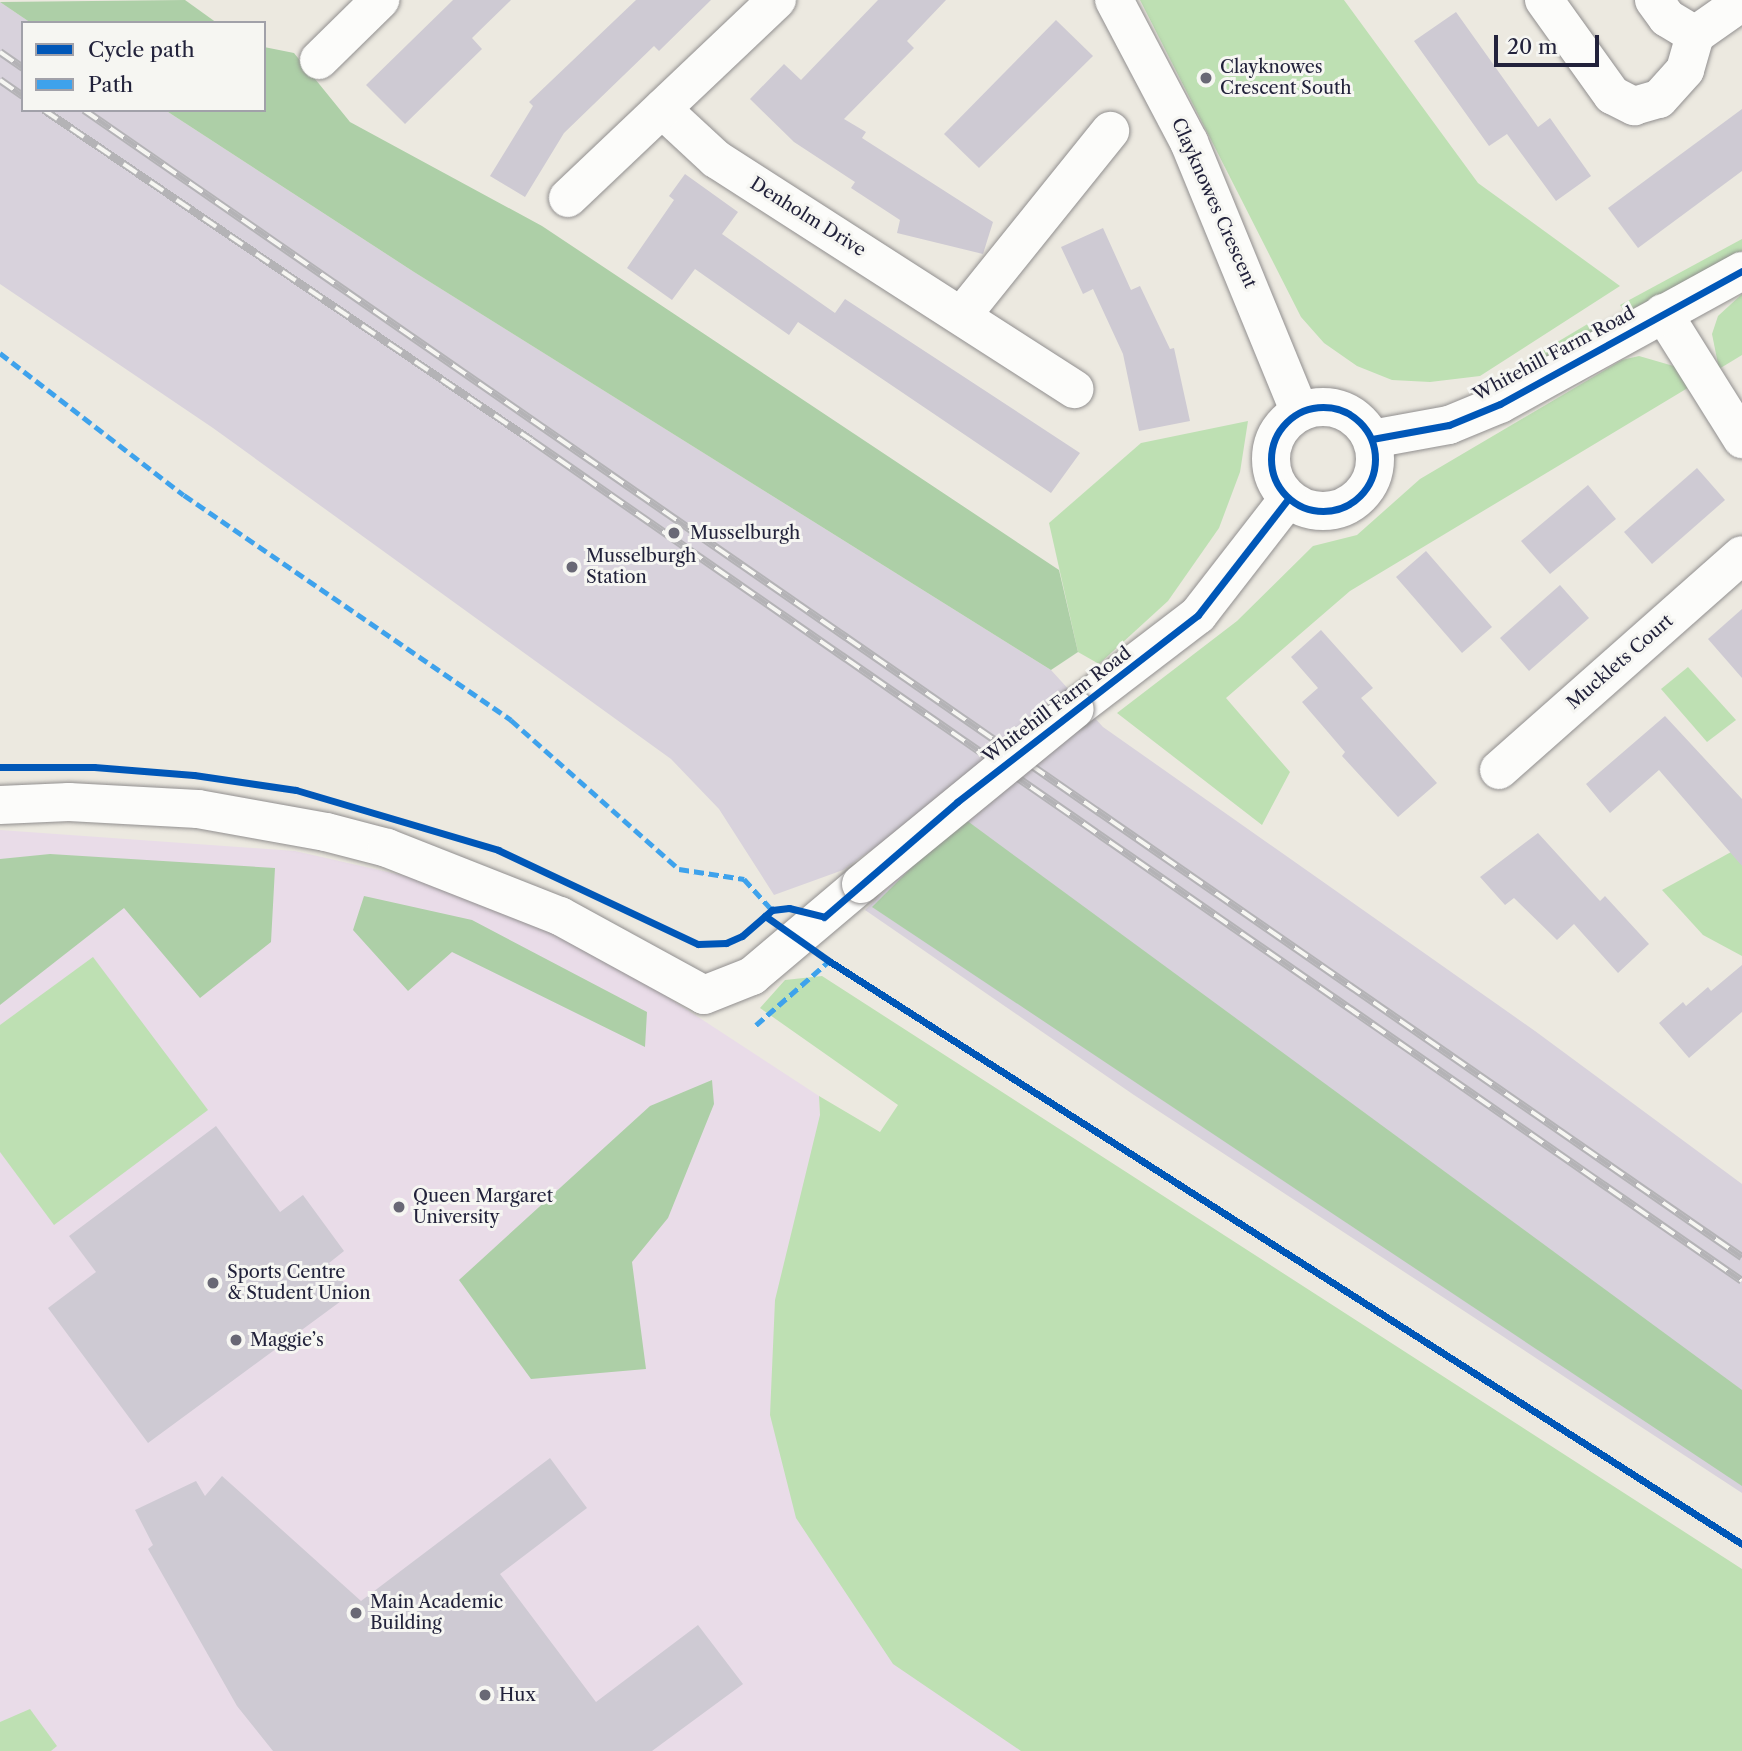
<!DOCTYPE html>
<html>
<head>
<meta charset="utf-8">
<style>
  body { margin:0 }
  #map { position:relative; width:1742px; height:1751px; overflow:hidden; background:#ece9e0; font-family:"Libre Caslon Text",serif }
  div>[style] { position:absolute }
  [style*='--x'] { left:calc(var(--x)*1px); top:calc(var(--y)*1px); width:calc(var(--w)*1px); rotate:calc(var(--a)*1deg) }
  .built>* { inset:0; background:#e9dce8 }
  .industrial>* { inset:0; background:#d8d2dc }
  .green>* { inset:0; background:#bee0b3 }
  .forest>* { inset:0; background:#adcfa7 }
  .building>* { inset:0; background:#cecad3 }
  .roads { filter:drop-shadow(0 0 2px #918f8f) drop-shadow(0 0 2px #918f8f) }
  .minor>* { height:38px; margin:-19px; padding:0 19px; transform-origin:19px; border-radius:19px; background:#fcfcfa }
  .minor>.ring { margin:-19px; padding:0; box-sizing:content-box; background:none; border:38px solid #fcfcfa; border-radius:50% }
  .rail>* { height:8px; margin-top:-4px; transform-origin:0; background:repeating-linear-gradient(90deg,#f6f6f2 0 16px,#b4b3b6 0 32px); box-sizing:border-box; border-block:2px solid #b4b3b6 }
  .bridges { filter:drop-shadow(0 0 2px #918f8f) drop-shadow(0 0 2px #918f8f) }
  .minor-bridge>* { height:38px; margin:-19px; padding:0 19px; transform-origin:19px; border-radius:19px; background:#fcfcfa }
  .quiet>* { height:5px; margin-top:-2.5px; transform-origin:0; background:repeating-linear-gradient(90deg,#3ea2ec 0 10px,transparent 0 15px) }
  .cycleway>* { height:7px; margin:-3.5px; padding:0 3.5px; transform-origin:3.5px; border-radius:3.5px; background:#0057b8 }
  .cycleway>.ring { margin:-3.5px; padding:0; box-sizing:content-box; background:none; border:7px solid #0057b8; border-radius:50% }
  .dots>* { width:19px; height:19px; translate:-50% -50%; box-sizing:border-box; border:4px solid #f6f6f2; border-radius:50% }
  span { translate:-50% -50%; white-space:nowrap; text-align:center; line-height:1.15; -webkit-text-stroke:6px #f6f6f2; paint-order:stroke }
  .poi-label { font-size:18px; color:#22223b }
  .left { translate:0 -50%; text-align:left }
  .street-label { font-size:18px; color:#22223b }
  .legend { position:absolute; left:21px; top:21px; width:245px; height:91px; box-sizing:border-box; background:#f6f6f2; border:2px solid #a1a1a9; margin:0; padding:9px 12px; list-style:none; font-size:21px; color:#22223b }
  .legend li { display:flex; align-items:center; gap:14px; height:35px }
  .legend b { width:35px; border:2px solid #a1a1a9 }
  .scale { position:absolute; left:1494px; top:35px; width:105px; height:32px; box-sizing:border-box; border:4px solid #22223b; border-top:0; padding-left:9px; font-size:21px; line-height:24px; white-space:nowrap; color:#22223b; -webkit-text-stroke:5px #f6f6f2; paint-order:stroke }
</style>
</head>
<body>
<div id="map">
  <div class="built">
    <div style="clip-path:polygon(0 830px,295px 851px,494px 896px,634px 975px,819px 1096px,820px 1114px,1026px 1751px,0 1751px)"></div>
  </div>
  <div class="industrial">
    <div style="clip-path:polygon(0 2px,31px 23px,23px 23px,23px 110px,165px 110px,414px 272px,1051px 670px,1103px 727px,1535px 1031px,1742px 1184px,1742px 1493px,1134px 1095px,865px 910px,961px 817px,940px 802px,843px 870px,774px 895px,719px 809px,671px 759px,213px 428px,0 284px)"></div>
  </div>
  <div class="green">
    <div style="clip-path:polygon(1140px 0,1344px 0,1478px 183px,1620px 286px,1480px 376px,1430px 382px,1392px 380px,1357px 366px,1324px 343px,1301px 317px)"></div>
    <div style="clip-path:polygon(1742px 239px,1742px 251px,1625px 313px,1620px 305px)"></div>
    <div style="clip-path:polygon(1742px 294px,1742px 355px,1719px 369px,1712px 334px,1718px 316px)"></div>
    <div style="clip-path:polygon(1591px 322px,1597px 330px,1522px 376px,1520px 364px)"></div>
    <div style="clip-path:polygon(1639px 356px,1677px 367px,1691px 386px,1350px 591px,1226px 698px,1290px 772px,1262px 825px,1117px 713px,1237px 621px,1313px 546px,1357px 535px,1420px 479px,1622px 360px)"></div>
    <div style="clip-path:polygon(1248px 421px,1240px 472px,1219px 528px,1168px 601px,1099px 664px,1078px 652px,1049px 523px,1141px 443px)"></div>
    <div style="clip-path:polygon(1688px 667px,1736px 720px,1707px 742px,1661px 689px)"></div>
    <div style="clip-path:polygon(1742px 846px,1742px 956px,1703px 935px,1662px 890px)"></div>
    <div style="clip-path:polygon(93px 957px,208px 1110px,54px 1225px,0 1152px,0 1025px)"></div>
    <div style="clip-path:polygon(822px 976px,1742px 1569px,1742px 1751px,1021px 1751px,893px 1664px,796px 1518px,770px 1415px,775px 1300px,820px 1115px,819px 1096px,880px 1132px,898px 1105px,760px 1008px,785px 980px)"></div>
    <div style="clip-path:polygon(30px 1709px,57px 1746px,51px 1751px,0 1751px,0 1722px)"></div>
  </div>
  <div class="forest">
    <div style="clip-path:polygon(185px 0,217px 23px,31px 23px,0 2px)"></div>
    <div style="clip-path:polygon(264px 47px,294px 53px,350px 122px,542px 226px,1059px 570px,1078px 652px,1051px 670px,414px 272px,165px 110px,264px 110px)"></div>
    <div style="clip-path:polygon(962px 817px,1742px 1390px,1742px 1486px,872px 907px)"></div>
    <div style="clip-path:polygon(50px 854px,275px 868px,271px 942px,200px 998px,124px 908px,0 1005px,0 859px)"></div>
    <div style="clip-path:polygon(364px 896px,472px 920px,647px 1012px,645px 1047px,452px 952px,408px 991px,353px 930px)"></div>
    <div style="clip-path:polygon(712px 1080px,714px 1104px,668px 1218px,632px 1262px,646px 1369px,531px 1379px,459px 1280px,650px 1106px)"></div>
  </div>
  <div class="building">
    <div style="clip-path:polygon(453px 0,511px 0,472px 38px,482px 49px,405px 124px,366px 85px)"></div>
    <div style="clip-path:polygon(636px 0,711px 0,659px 51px,654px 46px,564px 133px,525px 197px,490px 176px,533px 106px,529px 102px)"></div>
    <div style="clip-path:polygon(878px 0,946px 0,907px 41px,914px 48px,844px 119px,866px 132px,862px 138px,993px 222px,983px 254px,897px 233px,900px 220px,851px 188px,855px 182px,794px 142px,750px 99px,784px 64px,801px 80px)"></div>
    <div style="clip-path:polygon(1456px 12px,1538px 127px,1550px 118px,1591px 176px,1556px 201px,1507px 134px,1489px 146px,1414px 41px)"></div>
    <div style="clip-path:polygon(1056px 20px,1093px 56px,979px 168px,944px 134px)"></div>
    <div style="clip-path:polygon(1742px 109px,1742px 171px,1638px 248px,1608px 208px)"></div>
    <div style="clip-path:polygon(685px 174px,738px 212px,722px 234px,835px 313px,845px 299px,1080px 453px,1051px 493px,798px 322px,789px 335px,695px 269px,672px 300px,627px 268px,674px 200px,669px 196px)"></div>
    <div style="clip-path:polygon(1103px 228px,1131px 290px,1140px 286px,1170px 349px,1174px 348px,1190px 421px,1139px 431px,1123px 354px,1093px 289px,1083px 294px,1061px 247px)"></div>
    <div style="clip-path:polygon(1697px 468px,1725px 500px,1652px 564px,1624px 532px)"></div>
    <div style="clip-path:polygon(1588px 485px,1616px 519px,1550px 574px,1521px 541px)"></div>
    <div style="clip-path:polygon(1426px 551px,1492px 627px,1462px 653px,1396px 577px)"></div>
    <div style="clip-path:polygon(1560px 585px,1589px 618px,1529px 671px,1500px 638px)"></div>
    <div style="clip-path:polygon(1742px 609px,1742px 678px,1708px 639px)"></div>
    <div style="clip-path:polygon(1321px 630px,1373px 688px,1361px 698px,1437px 783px,1398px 817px,1342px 756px,1345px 752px,1302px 702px,1318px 688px,1291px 657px)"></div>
    <div style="clip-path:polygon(1665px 716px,1742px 799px,1742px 866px,1659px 770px,1610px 813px,1586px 784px)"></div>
    <div style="clip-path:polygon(1538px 833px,1600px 901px,1605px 896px,1649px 944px,1618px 973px,1574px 924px,1557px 940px,1514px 898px,1505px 905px,1480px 877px)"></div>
    <div style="clip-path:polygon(1742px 965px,1742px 1012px,1689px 1058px,1659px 1023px,1683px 1002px,1686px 1006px,1708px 987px,1711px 991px)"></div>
    <div style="clip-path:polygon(216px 1126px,280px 1212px,303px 1195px,344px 1251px,329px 1263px,352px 1293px,148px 1443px,48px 1308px,96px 1272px,69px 1236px)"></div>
    <div style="clip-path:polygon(550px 1458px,587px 1508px,500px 1574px,596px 1702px,698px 1625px,743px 1684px,652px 1751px,273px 1751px,237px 1706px,148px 1549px,153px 1545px,135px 1510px,196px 1481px,205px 1496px,222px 1476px,361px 1601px)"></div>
  </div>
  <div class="roads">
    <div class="minor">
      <div style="--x:1114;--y:0;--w:161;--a:62.2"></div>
      <div style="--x:1189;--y:142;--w:292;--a:67.7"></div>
      <div style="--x:1544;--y:0;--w:117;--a:54.4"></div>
      <div style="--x:1612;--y:95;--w:25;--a:27"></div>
      <div style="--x:1634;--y:106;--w:26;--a:-16"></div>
      <div style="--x:1659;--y:99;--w:39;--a:-48"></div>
      <div style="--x:1685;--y:70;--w:36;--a:-74"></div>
      <div style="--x:1695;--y:35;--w:57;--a:-35.1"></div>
      <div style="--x:1654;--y:0;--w:22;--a:54"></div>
      <div style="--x:1667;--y:18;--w:33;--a:31"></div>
      <div style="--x:319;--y:60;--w:86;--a:-44.5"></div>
      <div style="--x:662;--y:109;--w:74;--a:42.8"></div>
      <div style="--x:716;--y:159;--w:426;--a:32.7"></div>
      <div style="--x:568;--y:198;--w:288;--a:-43.5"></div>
      <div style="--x:1663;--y:313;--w:149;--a:57.9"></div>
      <div style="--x:963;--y:314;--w:235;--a:-51.2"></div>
      <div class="ring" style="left:1271px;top:407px;width:66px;height:66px"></div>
      <div style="--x:1372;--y:439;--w:78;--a:-10.3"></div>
      <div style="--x:1449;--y:425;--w:55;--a:-22.4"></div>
      <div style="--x:1500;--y:404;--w:276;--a:-28.8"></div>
      <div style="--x:1075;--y:709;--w:155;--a:-37.4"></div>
      <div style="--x:1198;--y:615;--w:147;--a:-52.2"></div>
      <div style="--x:1499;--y:770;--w:324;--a:-41.5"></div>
      <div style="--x:0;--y:805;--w:69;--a:-2.5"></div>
      <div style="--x:69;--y:802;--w:129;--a:3.1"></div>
      <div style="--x:198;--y:809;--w:130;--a:10.2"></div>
      <div style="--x:326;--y:832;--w:63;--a:14.7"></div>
      <div style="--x:387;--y:848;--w:186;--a:21.5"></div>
      <div style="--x:560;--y:916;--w:164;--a:28.7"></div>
      <div style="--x:704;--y:995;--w:52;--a:-21.6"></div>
      <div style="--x:752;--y:976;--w:143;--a:-40.2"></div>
    </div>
  </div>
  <div class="rail">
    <div style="--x:0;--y:52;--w:28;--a:35"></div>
    <div style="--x:0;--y:80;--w:28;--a:35"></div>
    <div style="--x:44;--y:110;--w:588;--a:34.12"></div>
    <div style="--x:531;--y:440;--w:1474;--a:34.78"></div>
    <div style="--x:84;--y:110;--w:2016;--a:34.68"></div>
  </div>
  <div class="bridges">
    <div class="minor-bridge">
      <div style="--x:861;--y:884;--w:276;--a:-39.3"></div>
    </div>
  </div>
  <div class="quiet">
    <div style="--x:0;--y:353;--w:232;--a:37.7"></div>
    <div style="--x:184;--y:495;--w:397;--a:34.5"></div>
    <div style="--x:511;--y:720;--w:225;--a:41.6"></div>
    <div style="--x:679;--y:869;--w:66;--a:8.7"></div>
    <div style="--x:744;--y:879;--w:42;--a:47.9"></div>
    <div style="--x:756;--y:1025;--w:97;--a:-41.2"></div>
  </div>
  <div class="cycleway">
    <div class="ring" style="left:1271px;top:407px;width:97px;height:97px"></div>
    <div style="--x:1372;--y:439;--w:78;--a:-10.3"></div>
    <div style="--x:1449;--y:425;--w:55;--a:-22.4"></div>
    <div style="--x:1500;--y:404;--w:276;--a:-28.8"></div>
    <div style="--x:0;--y:767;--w:94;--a:0"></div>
    <div style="--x:94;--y:767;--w:100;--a:4.6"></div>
    <div style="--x:194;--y:775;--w:103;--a:8.4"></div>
    <div style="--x:296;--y:790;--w:211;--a:16.5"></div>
    <div style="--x:498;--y:850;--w:221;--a:25.2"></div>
    <div style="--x:698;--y:944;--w:28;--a:-2"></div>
    <div style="--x:726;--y:943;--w:17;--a:-24"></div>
    <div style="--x:742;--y:936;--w:40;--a:-41"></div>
    <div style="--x:772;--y:910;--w:17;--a:-7"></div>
    <div style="--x:789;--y:908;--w:36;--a:14"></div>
    <div style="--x:824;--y:917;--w:176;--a:-40.8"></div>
    <div style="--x:957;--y:802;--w:305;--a:-37.8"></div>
    <div style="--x:1198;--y:615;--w:147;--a:-52.2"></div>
    <div style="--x:765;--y:916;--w:78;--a:35.1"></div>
    <div style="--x:829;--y:961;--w:1083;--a:32.56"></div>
  </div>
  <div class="dots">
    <div style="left:1206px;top:78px;background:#696875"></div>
    <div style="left:674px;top:533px;background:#696875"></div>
    <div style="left:572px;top:567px;background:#696875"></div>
    <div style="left:399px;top:1207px;background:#696875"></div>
    <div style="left:213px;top:1283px;background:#696875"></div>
    <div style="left:236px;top:1340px;background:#696875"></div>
    <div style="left:356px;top:1613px;background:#696875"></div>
    <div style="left:485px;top:1695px;background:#696875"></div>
  </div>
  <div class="poi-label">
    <span class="left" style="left:1220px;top:78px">Clayknowes<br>Crescent South</span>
    <span class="left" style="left:690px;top:533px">Musselburgh</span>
    <span class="left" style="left:586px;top:567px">Musselburgh<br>Station</span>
    <span class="left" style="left:413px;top:1207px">Queen Margaret<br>University</span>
    <span class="left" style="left:227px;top:1283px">Sports Centre<br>&amp; Student Union</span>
    <span class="left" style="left:250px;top:1340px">Maggie’s</span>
    <span class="left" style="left:370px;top:1613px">Main Academic<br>Building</span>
    <span class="left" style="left:499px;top:1695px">Hux</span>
  </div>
  <div class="street-label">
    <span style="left:1214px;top:203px;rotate:66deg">Clayknowes Crescent</span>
    <span style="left:808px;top:217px;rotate:32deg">Denholm Drive</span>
    <span style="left:1554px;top:354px;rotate:-28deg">Whitehill Farm Road</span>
    <span style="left:1620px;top:662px;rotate:-41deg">Mucklets Court</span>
    <span style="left:1057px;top:705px;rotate:-37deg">Whitehill Farm Road</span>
  </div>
  <ul class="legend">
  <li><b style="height:9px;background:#0057b8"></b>Cycle path</li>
  <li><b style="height:9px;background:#3ea2ec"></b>Path</li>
  </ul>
  <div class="scale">20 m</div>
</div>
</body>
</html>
